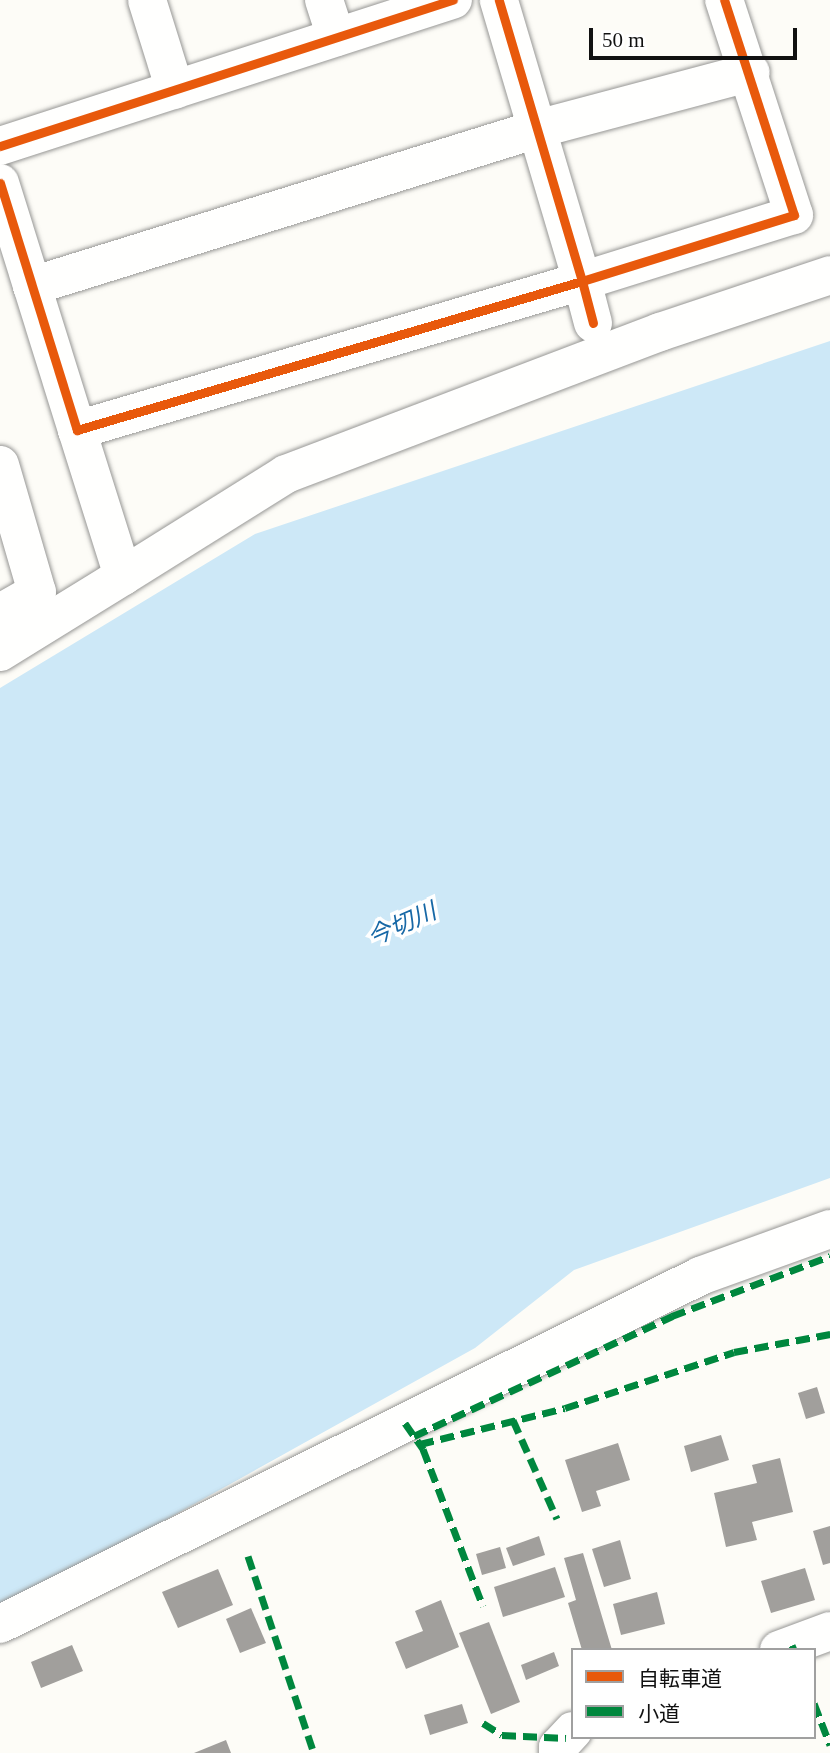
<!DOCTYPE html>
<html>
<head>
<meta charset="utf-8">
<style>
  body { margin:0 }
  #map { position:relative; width:830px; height:1753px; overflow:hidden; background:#fdfcf7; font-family:"Times New Roman","Noto Sans JP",serif }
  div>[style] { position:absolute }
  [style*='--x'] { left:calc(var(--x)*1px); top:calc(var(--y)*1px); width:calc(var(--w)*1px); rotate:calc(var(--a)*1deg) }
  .water>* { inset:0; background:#cde8f7 }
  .building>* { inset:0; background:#a19f9c }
  .roads { filter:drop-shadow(0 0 2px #979795) drop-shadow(0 0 2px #979795) }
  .minor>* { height:38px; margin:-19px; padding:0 19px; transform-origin:19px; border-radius:19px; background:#fffffe }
  .quiet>* { height:7px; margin-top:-3.5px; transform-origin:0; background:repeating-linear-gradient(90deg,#00873e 0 14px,transparent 0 21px) }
  .cycleway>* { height:9px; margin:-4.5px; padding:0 4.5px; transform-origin:4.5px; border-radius:4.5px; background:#e8590c }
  span { translate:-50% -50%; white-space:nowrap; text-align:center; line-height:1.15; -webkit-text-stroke:7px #fff; paint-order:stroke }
  .water-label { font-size:24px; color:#1768a6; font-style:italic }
  .legend { position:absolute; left:571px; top:1648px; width:245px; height:91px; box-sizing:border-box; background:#fff; border:2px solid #a0a0a0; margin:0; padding:9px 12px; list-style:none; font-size:21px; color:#111 }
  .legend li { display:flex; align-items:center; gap:14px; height:35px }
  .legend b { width:35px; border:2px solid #a0a0a0 }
  .scale { position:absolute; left:589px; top:28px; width:208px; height:32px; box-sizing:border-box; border:4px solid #111; border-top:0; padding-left:9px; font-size:21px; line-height:24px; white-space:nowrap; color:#111; -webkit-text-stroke:5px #fff; paint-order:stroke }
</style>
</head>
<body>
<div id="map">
  <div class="water">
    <div style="clip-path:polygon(830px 341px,830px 1178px,574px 1270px,475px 1348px,0 1612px,0 688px,255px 534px)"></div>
  </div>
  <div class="building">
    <div style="clip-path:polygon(817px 1387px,825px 1413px,806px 1419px,798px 1393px)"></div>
    <div style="clip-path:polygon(721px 1435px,729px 1460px,691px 1472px,684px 1446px)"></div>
    <div style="clip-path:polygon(618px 1443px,630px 1480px,596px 1491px,601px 1506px,582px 1512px,565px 1460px)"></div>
    <div style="clip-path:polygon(780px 1458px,793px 1512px,752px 1522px,757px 1540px,726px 1547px,714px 1493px,757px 1483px,752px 1465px)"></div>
    <div style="clip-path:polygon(830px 1526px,830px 1563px,823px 1565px,813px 1531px)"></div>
    <div style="clip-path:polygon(539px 1536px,545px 1555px,513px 1566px,506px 1548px)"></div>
    <div style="clip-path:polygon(620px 1540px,631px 1579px,604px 1587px,592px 1549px)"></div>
    <div style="clip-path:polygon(500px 1547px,506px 1568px,482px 1575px,476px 1554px)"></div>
    <div style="clip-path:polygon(583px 1553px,612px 1650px,582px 1650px,568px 1603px,576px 1600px,564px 1558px)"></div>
    <div style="clip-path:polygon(555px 1567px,565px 1597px,503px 1617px,494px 1587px)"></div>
    <div style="clip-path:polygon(805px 1568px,815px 1600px,771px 1613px,761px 1581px)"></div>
    <div style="clip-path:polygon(218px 1569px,233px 1605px,178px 1628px,162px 1592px)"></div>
    <div style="clip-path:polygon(657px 1592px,665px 1624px,621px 1635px,613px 1604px)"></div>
    <div style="clip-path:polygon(441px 1600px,459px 1647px,406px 1669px,395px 1642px,423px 1631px,415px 1611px)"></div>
    <div style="clip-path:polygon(251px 1608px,266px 1643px,240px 1653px,226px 1619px)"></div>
    <div style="clip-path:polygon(489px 1622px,520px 1702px,491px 1714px,459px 1633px)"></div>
    <div style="clip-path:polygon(72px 1645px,83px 1671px,41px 1688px,31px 1662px)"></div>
    <div style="clip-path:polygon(554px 1652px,559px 1666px,526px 1680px,521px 1665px)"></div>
    <div style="clip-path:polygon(462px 1704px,468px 1723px,430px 1735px,424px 1715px)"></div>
    <div style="clip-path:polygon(226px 1740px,231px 1753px,194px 1753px)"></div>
  </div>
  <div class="roads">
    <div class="minor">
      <div style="--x:147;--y:0;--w:94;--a:72.7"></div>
      <div style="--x:324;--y:0;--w:39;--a:72"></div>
      <div style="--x:0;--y:146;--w:476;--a:-17.9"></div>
      <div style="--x:0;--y:183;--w:259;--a:72.7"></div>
      <div style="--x:77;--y:430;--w:527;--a:-16.44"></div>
      <div style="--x:582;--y:281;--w:293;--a:-106.5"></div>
      <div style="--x:32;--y:286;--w:529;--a:-17.27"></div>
      <div style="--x:537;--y:129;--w:221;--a:-14.9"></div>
      <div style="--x:593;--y:323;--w:43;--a:-104.7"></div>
      <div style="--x:582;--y:281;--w:222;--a:-17.3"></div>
      <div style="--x:794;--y:215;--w:226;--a:-108"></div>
      <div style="--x:0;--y:465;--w:132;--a:73.8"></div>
      <div style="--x:37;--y:592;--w:43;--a:150.4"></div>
      <div style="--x:123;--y:576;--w:192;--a:-32"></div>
      <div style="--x:286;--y:474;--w:400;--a:-20.8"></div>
      <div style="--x:660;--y:332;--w:179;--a:-18.5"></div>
      <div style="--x:0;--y:652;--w:145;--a:-31.7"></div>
      <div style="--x:123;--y:576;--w:153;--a:-107.5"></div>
      <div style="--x:0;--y:1624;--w:782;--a:-26.43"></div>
      <div style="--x:700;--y:1276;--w:138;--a:-19.9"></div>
      <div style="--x:779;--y:1650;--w:54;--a:-20.4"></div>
      <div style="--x:558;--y:1753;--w:6;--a:-90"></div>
      <div style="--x:558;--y:1747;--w:22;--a:-47"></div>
    </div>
  </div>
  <div class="quiet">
    <div style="--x:513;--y:1420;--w:108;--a:66"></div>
    <div style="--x:405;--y:1423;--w:32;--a:55"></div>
    <div style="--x:423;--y:1449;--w:168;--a:69.1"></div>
    <div style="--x:414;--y:1436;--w:285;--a:-24.9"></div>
    <div style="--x:672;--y:1316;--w:169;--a:-20.8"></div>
    <div style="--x:420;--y:1444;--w:149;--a:-13.9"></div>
    <div style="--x:565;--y:1408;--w:178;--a:-18.3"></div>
    <div style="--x:734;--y:1352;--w:98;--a:-10.6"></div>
    <div style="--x:248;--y:1556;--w:208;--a:71.5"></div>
    <div style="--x:792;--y:1645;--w:5;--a:68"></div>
    <div style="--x:814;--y:1703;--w:45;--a:69.1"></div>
    <div style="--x:483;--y:1723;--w:22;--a:32"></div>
    <div style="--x:502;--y:1735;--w:64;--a:2.7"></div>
  </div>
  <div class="cycleway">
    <div style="--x:0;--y:146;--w:476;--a:-17.9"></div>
    <div style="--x:0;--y:183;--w:259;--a:72.7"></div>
    <div style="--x:77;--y:430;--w:527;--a:-16.44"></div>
    <div style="--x:582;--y:281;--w:293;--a:-106.5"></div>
    <div style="--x:593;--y:323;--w:43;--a:-104.7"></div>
    <div style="--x:582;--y:281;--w:222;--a:-17.3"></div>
    <div style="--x:794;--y:215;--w:226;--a:-108"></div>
  </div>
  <div class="water-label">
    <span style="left:402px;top:925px;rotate:-24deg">今切川</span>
  </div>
  <ul class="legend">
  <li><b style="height:9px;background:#e8590c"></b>自転車道</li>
  <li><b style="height:9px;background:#00873e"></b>小道</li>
  </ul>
  <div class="scale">50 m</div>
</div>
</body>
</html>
